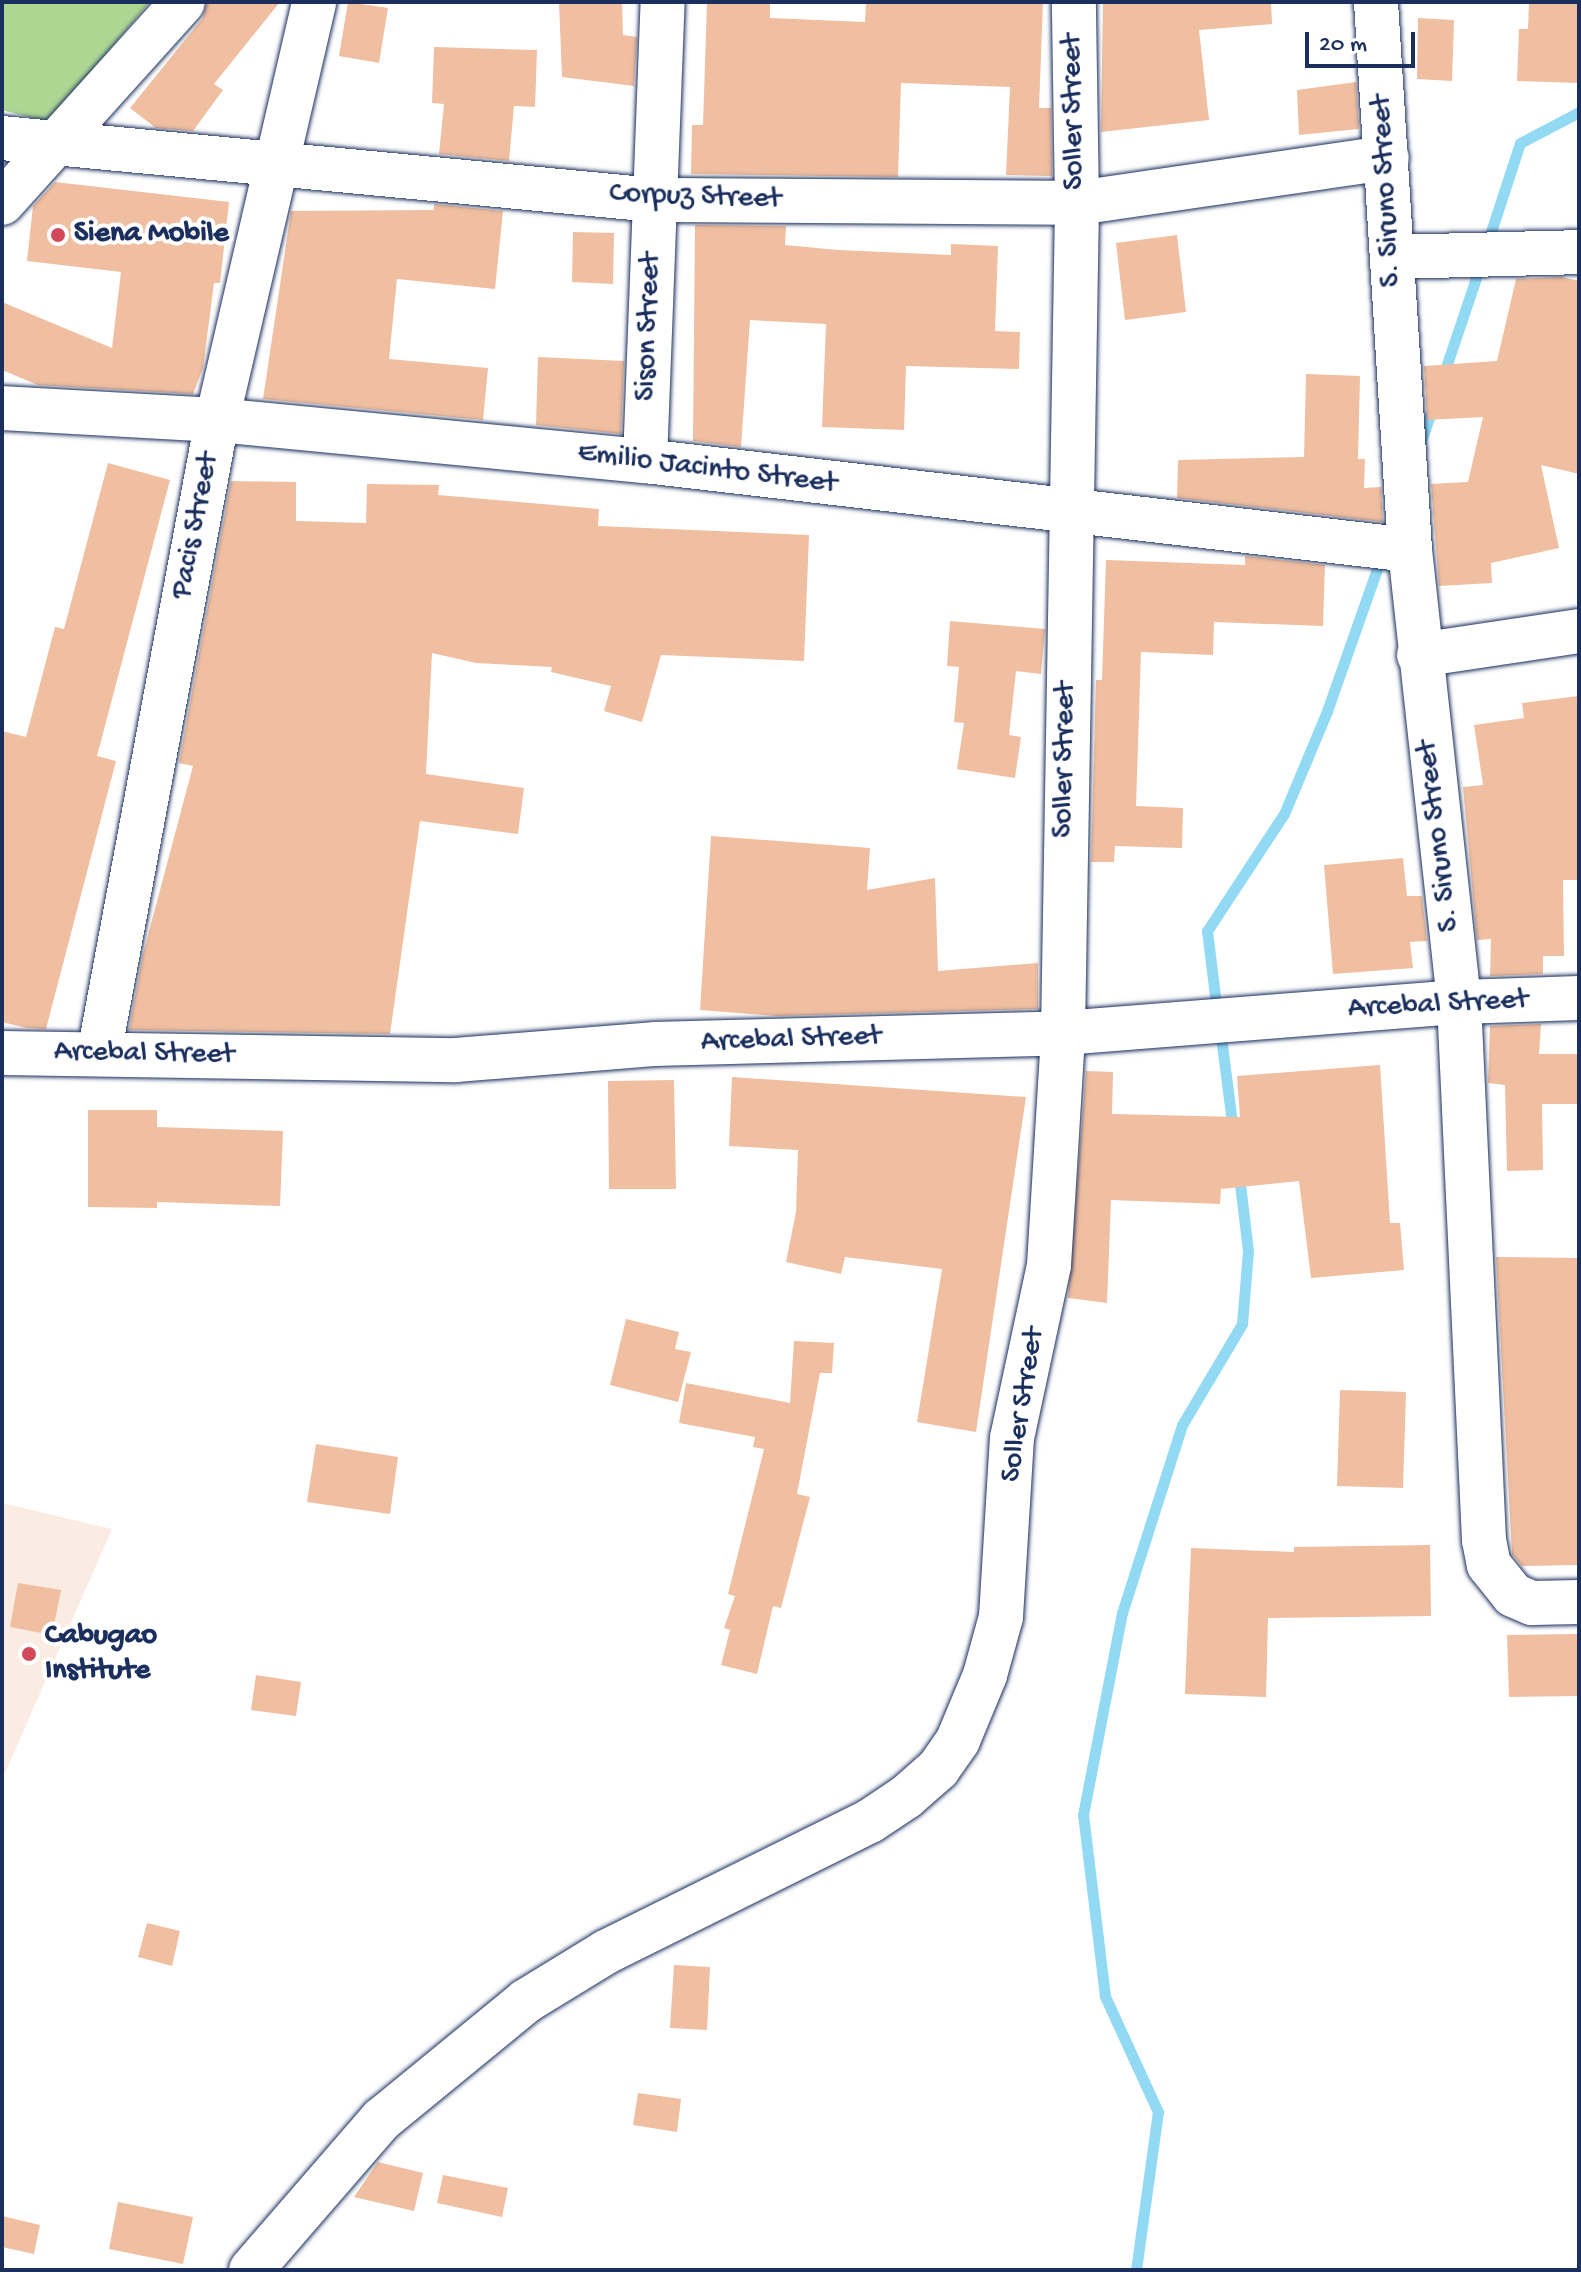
<!DOCTYPE html>
<html>
<head>
<meta charset="utf-8">
<style>
  body { margin:0 }
  #map { position:relative; width:1581px; height:2272px; overflow:hidden; background:#fff; font-family:"Gochi Hand",sans-serif }
  div>[style] { position:absolute }
  [style*='--x'] { left:calc(var(--x)*1px); top:calc(var(--y)*1px); width:calc(var(--w)*1px); rotate:calc(var(--a)*1deg) }
  .built>* { inset:0; background:#faece2 }
  .green>* { inset:0; background:#aed693 }
  .stream>* { height:11px; margin:-5.5px; padding:0 5.5px; transform-origin:5.5px; border-radius:5.5px; background:#92daf3 }
  .building>* { inset:0; background:#f0bea0 }
  .roads { filter:drop-shadow(0 0 2px #1b2f5e) drop-shadow(0 0 2px #1b2f5e) }
  .minor>* { height:44px; margin:-22px; padding:0 22px; transform-origin:22px; border-radius:22px; background:#fff }
  .dots>* { width:22px; height:22px; translate:-50% -50%; box-sizing:border-box; border:4px solid #fff; border-radius:50% }
  span { translate:-50% -50%; white-space:nowrap; text-align:center; line-height:1.15; -webkit-text-stroke:8px #fff; paint-order:stroke }
  .street-label { font-size:30px; color:#1b2f5e }
  .poi-label { font-size:30px; color:#1b2f5e; font-weight:700 }
  .left { translate:0 -50%; text-align:left }
  .frame { position:absolute; inset:0; border:4px solid #1b2f5e; pointer-events:none }
  .scale { position:absolute; left:1305px; top:32px; width:110px; height:36px; box-sizing:border-box; border:4px solid #1b2f5e; border-top:0; padding-left:10px; font-size:24px; line-height:28px; white-space:nowrap; color:#1b2f5e; -webkit-text-stroke:6px #fff; paint-order:stroke }
</style>
</head>
<body>
<div id="map">
  <div class="built">
    <div style="clip-path:polygon(2px 1503px,112px 1529px,2px 1780px)"></div>
  </div>
  <div class="green">
    <div style="clip-path:polygon(2px 2px,150px 2px,48px 122px,2px 110px)"></div>
  </div>
  <div class="stream">
    <div style="--x:1486;--y:247;--w:109;--a:-71.9"></div>
    <div style="--x:1520;--y:143;--w:67;--a:-27.7"></div>
    <div style="--x:1443;--y:376;--w:119;--a:-71.4"></div>
    <div style="--x:1420;--y:444;--w:39;--a:-71"></div>
    <div style="--x:1217;--y:1012;--w:82;--a:-97"></div>
    <div style="--x:1207;--y:931;--w:140;--a:-56.7"></div>
    <div style="--x:1284;--y:814;--w:112;--a:-67.3"></div>
    <div style="--x:1327;--y:711;--w:165;--a:-70.6"></div>
    <div style="--x:1220;--y:1029;--w:103;--a:82.7"></div>
    <div style="--x:1136;--y:2270;--w:160;--a:-82.1"></div>
    <div style="--x:1158;--y:2112;--w:128;--a:-114.6"></div>
    <div style="--x:1105;--y:1996;--w:182;--a:-96.9"></div>
    <div style="--x:1083;--y:1815;--w:206;--a:-79.1"></div>
    <div style="--x:1122;--y:1613;--w:197;--a:-72.3"></div>
    <div style="--x:1182;--y:1425;--w:117;--a:-59.3"></div>
    <div style="--x:1242;--y:1324;--w:73;--a:-85.3"></div>
    <div style="--x:1248;--y:1251;--w:77;--a:-96.8"></div>
  </div>
  <div class="building">
    <div style="clip-path:polygon(207px 2px,280px 2px,214px 84px,223px 90px,193px 131px,156px 128px,130px 108px,202px 19px)"></div>
    <div style="clip-path:polygon(348px 2px,388px 8px,379px 63px,339px 56px)"></div>
    <div style="clip-path:polygon(559px 2px,622px 2px,623px 35px,637px 37px,634px 86px,562px 77px)"></div>
    <div style="clip-path:polygon(707px 2px,770px 2px,770px 18px,865px 22px,866px 2px,1043px 2px,1039px 108px,1051px 108px,1052px 176px,1006px 175px,1010px 87px,901px 83px,898px 177px,691px 174px,692px 125px,703px 125px)"></div>
    <div style="clip-path:polygon(1103px 2px,1271px 2px,1272px 24px,1199px 30px,1209px 120px,1101px 132px)"></div>
    <div style="clip-path:polygon(1529px 2px,1579px 2px,1579px 83px,1517px 81px,1519px 29px,1528px 29px)"></div>
    <div style="clip-path:polygon(1418px 18px,1454px 20px,1452px 81px,1417px 79px)"></div>
    <div style="clip-path:polygon(434px 47px,537px 50px,535px 107px,514px 106px,509px 161px,439px 154px,444px 104px,432px 103px)"></div>
    <div style="clip-path:polygon(1356px 82px,1359px 129px,1299px 135px,1297px 90px)"></div>
    <div style="clip-path:polygon(55px 182px,229px 202px,220px 283px,214px 283px,203px 368px,193px 394px,38px 385px,2px 370px,2px 302px,112px 348px,121px 272px,27px 261px,33px 206px)"></div>
    <div style="clip-path:polygon(434px 204px,503px 211px,495px 289px,397px 279px,389px 359px,488px 368px,483px 420px,263px 399px,291px 211px,434px 210px)"></div>
    <div style="clip-path:polygon(695px 225px,786px 226px,785px 245px,838px 250px,951px 255px,951px 244px,998px 246px,995px 331px,1020px 332px,1019px 369px,906px 366px,904px 430px,822px 427px,826px 324px,750px 320px,741px 447px,693px 441px)"></div>
    <div style="clip-path:polygon(573px 232px,614px 233px,613px 284px,572px 282px)"></div>
    <div style="clip-path:polygon(1177px 235px,1186px 312px,1125px 320px,1116px 243px)"></div>
    <div style="clip-path:polygon(1562px 277px,1579px 281px,1579px 474px,1541px 465px,1559px 548px,1491px 563px,1492px 583px,1439px 586px,1431px 484px,1468px 482px,1483px 417px,1427px 420px,1424px 366px,1497px 361px,1516px 279px)"></div>
    <div style="clip-path:polygon(538px 357px,624px 361px,621px 434px,536px 425px)"></div>
    <div style="clip-path:polygon(1306px 374px,1360px 376px,1358px 459px,1365px 459px,1364px 488px,1381px 487px,1383px 522px,1177px 498px,1178px 460px,1304px 457px)"></div>
    <div style="clip-path:polygon(108px 463px,170px 480px,97px 756px,116px 761px,46px 1029px,27px 1028px,2px 1022px,2px 731px,26px 737px,55px 627px,64px 629px)"></div>
    <div style="clip-path:polygon(231px 481px,296px 482px,296px 521px,366px 523px,367px 484px,439px 485px,438px 495px,599px 509px,598px 526px,809px 535px,804px 661px,661px 655px,642px 722px,604px 711px,611px 686px,551px 672px,552px 667px,476px 663px,432px 653px,426px 774px,524px 788px,518px 834px,420px 821px,390px 1034px,129px 1030px,143px 954px,193px 766px,179px 763px)"></div>
    <div style="clip-path:polygon(1245px 556px,1325px 565px,1323px 626px,1214px 622px,1213px 655px,1141px 652px,1136px 806px,1183px 808px,1182px 848px,1115px 846px,1114px 862px,1091px 862px,1096px 680px,1102px 680px,1106px 560px,1245px 565px)"></div>
    <div style="clip-path:polygon(950px 621px,1045px 629px,1041px 674px,1016px 671px,1009px 735px,1021px 737px,1015px 778px,957px 769px,964px 723px,954px 722px,959px 667px,947px 666px)"></div>
    <div style="clip-path:polygon(1579px 696px,1579px 880px,1563px 880px,1564px 956px,1543px 956px,1543px 974px,1490px 976px,1491px 939px,1477px 940px,1463px 787px,1483px 785px,1474px 725px,1524px 718px,1522px 703px)"></div>
    <div style="clip-path:polygon(711px 836px,870px 848px,867px 890px,935px 878px,938px 971px,1038px 963px,1038px 1009px,777px 1016px,700px 1010px)"></div>
    <div style="clip-path:polygon(1403px 858px,1407px 896px,1422px 896px,1427px 941px,1410px 942px,1413px 968px,1333px 974px,1324px 865px)"></div>
    <div style="clip-path:polygon(1541px 1024px,1539px 1054px,1579px 1054px,1579px 1104px,1542px 1104px,1543px 1170px,1507px 1171px,1505px 1085px,1488px 1083px,1490px 1026px)"></div>
    <div style="clip-path:polygon(1380px 1065px,1390px 1223px,1400px 1223px,1404px 1270px,1311px 1278px,1299px 1181px,1221px 1189px,1220px 1204px,1111px 1200px,1107px 1303px,1068px 1298px,1086px 1071px,1113px 1072px,1112px 1114px,1240px 1117px,1237px 1076px)"></div>
    <div style="clip-path:polygon(732px 1077px,1026px 1097px,976px 1432px,917px 1422px,942px 1269px,845px 1257px,841px 1274px,786px 1262px,796px 1212px,798px 1150px,729px 1146px)"></div>
    <div style="clip-path:polygon(674px 1080px,676px 1189px,609px 1189px,608px 1081px)"></div>
    <div style="clip-path:polygon(88px 1110px,157px 1110px,157px 1127px,283px 1131px,280px 1206px,157px 1202px,157px 1208px,88px 1207px)"></div>
    <div style="clip-path:polygon(1496px 1257px,1579px 1258px,1579px 1565px,1522px 1566px,1512px 1554px)"></div>
    <div style="clip-path:polygon(626px 1319px,679px 1332px,675px 1349px,691px 1352px,678px 1402px,610px 1385px)"></div>
    <div style="clip-path:polygon(794px 1341px,834px 1343px,832px 1373px,820px 1373px,797px 1494px,810px 1497px,781px 1608px,773px 1606px,757px 1674px,721px 1665px,730px 1630px,724px 1628px,735px 1596px,728px 1594px,764px 1449px,753px 1447px,755px 1437px,679px 1423px,686px 1383px,790px 1403px)"></div>
    <div style="clip-path:polygon(1340px 1390px,1406px 1392px,1403px 1488px,1337px 1486px)"></div>
    <div style="clip-path:polygon(316px 1444px,398px 1457px,390px 1514px,307px 1502px)"></div>
    <div style="clip-path:polygon(1430px 1545px,1431px 1616px,1268px 1618px,1266px 1697px,1185px 1694px,1191px 1548px,1294px 1552px,1294px 1547px)"></div>
    <div style="clip-path:polygon(18px 1583px,61px 1590px,52px 1635px,10px 1627px)"></div>
    <div style="clip-path:polygon(1577px 1634px,1578px 1696px,1509px 1697px,1507px 1635px)"></div>
    <div style="clip-path:polygon(256px 1675px,301px 1682px,296px 1716px,251px 1710px)"></div>
    <div style="clip-path:polygon(147px 1923px,180px 1931px,172px 1966px,138px 1957px)"></div>
    <div style="clip-path:polygon(674px 1965px,710px 1967px,707px 2030px,670px 2028px)"></div>
    <div style="clip-path:polygon(638px 2093px,681px 2099px,677px 2132px,633px 2125px)"></div>
    <div style="clip-path:polygon(378px 2162px,423px 2173px,414px 2211px,354px 2197px)"></div>
    <div style="clip-path:polygon(443px 2175px,508px 2188px,502px 2217px,437px 2203px)"></div>
    <div style="clip-path:polygon(118px 2202px,193px 2217px,183px 2264px,109px 2249px)"></div>
    <div style="clip-path:polygon(2px 2216px,40px 2225px,34px 2254px,2px 2247px)"></div>
  </div>
  <div class="roads">
    <div class="minor">
      <div style="--x:1376;--y:2;--w:549;--a:86.45"></div>
      <div style="--x:1410;--y:550;--w:455;--a:83.8"></div>
      <div style="--x:1459;--y:1002;--w:539;--a:87.34"></div>
      <div style="--x:1484;--y:1540;--w:25;--a:79"></div>
      <div style="--x:1489;--y:1565;--w:38;--a:51"></div>
      <div style="--x:1513;--y:1595;--w:21;--a:23"></div>
      <div style="--x:1532;--y:1603;--w:47;--a:-1.2"></div>
      <div style="--x:2;--y:138;--w:655;--a:5.43"></div>
      <div style="--x:654;--y:200;--w:423;--a:0.4"></div>
      <div style="--x:1077;--y:203;--w:313;--a:-8.3"></div>
      <div style="--x:2;--y:203;--w:270;--a:-48"></div>
      <div style="--x:1392;--y:257;--w:187;--a:-1.5"></div>
      <div style="--x:2;--y:408;--w:215;--a:3.2"></div>
      <div style="--x:217;--y:420;--w:430;--a:5.5"></div>
      <div style="--x:645;--y:461;--w:770;--a:6.64"></div>
      <div style="--x:645;--y:461;--w:459;--a:-87.8"></div>
      <div style="--x:1419;--y:655;--w:162;--a:-8.5"></div>
      <div style="--x:2;--y:1053;--w:454;--a:0.9"></div>
      <div style="--x:456;--y:1060;--w:201;--a:-4.6"></div>
      <div style="--x:656;--y:1044;--w:407;--a:-1.5"></div>
      <div style="--x:1063;--y:1033;--w:397;--a:-4.5"></div>
      <div style="--x:1459;--y:1002;--w:120;--a:-1.9"></div>
      <div style="--x:99;--y:1054;--w:645;--a:-79.46"></div>
      <div style="--x:217;--y:420;--w:429;--a:-76.9"></div>
      <div style="--x:251;--y:2270;--w:200;--a:-49.1"></div>
      <div style="--x:382;--y:2119;--w:186;--a:-39.3"></div>
      <div style="--x:526;--y:2001;--w:94;--a:-31.5"></div>
      <div style="--x:606;--y:1952;--w:295;--a:-26.4"></div>
      <div style="--x:870;--y:1821;--w:43;--a:-33.7"></div>
      <div style="--x:906;--y:1797;--w:43;--a:-41.2"></div>
      <div style="--x:938;--y:1769;--w:35;--a:-55"></div>
      <div style="--x:958;--y:1740;--w:70;--a:-67.4"></div>
      <div style="--x:985;--y:1675;--w:60;--a:-74.6"></div>
      <div style="--x:1001;--y:1617;--w:179;--a:-86.5"></div>
      <div style="--x:1012;--y:1438;--w:177;--a:-77.9"></div>
      <div style="--x:1049;--y:1265;--w:232;--a:-86.5"></div>
      <div style="--x:1063;--y:1033;--w:830;--a:-89.03"></div>
      <div style="--x:1077;--y:203;--w:201;--a:-90.9"></div>
    </div>
  </div>
  <div class="dots">
    <div style="left:58px;top:235px;background:#d1495b"></div>
    <div style="left:29px;top:1654px;background:#d1495b"></div>
  </div>
  <div class="street-label">
    <span style="left:1075px;top:112px;rotate:-91deg">Soller Street</span>
    <span style="left:1388px;top:191px;rotate:-93deg">S. Siruno Street</span>
    <span style="left:695px;top:198px;rotate:2deg">Corpuz Street</span>
    <span style="left:650px;top:327px;rotate:-88deg">Sison Street</span>
    <span style="left:707px;top:470px;rotate:7deg">Emilio Jacinto Street</span>
    <span style="left:197px;top:526px;rotate:-79deg">Pacis Street</span>
    <span style="left:1066px;top:760px;rotate:-89deg">Soller Street</span>
    <span style="left:1440px;top:836px;rotate:-97deg">S. Siruno Street</span>
    <span style="left:1438px;top:1006px;rotate:-3deg">Arcebal Street</span>
    <span style="left:791px;top:1041px;rotate:-2deg">Arcebal Street</span>
    <span style="left:144px;top:1055px;rotate:1deg">Arcebal Street</span>
    <span style="left:1024px;top:1405px;rotate:-81deg">Soller Street</span>
  </div>
  <div class="poi-label">
    <span class="left" style="left:74px;top:235px">Siena Mobile</span>
    <span class="left" style="left:45px;top:1654px">Cabugao<br>Institute</span>
  </div>
  <div class="frame"></div>
  <div class="scale">20 m</div>
</div>
</body>
</html>
